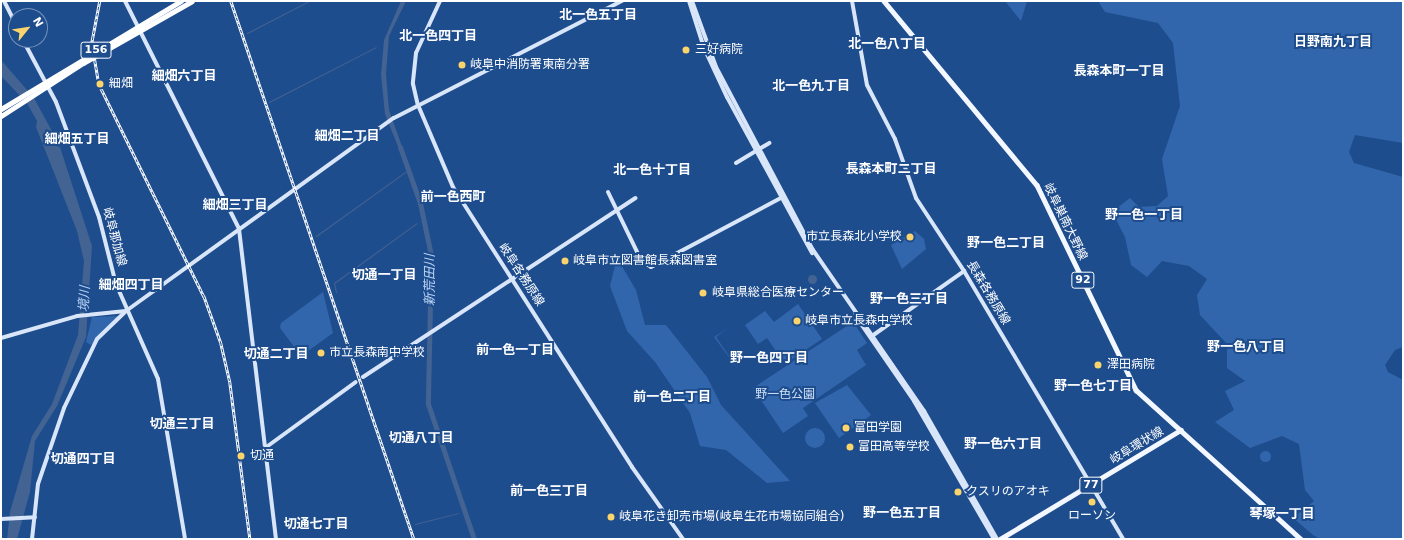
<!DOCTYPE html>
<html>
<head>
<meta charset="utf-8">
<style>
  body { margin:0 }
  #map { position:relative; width:1404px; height:540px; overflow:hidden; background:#1e4d8e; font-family:"DejaVu Sans","Noto Sans JP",sans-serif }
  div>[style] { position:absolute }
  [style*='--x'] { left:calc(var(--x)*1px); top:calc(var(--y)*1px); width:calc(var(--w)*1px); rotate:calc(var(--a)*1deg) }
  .green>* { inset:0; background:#3266ac }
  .round { border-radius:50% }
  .water>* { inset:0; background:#436393 }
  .stream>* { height:1px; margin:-0.5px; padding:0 0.5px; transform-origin:0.5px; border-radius:0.5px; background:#436393 }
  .river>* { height:5px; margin:-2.5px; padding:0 2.5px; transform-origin:2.5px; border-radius:2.5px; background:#436393 }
  .secondary>* { height:4px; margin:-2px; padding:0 2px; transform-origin:2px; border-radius:2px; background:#d9e6f9 }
  .primary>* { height:4.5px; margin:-2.25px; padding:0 2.25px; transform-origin:2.25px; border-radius:2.25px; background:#f3f7ff }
  .highway>* { height:5px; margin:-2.5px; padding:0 2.5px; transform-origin:2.5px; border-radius:2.5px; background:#fff }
  .rail>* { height:2.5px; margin-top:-1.25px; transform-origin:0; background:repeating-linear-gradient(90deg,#1e4d8e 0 3px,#fff 0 6px); box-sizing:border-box; border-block:1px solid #fff }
  .dots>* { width:11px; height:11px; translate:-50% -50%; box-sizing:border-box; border:2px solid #1e4d8e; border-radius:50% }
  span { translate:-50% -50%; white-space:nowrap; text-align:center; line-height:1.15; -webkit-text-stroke:4px #1e4d8e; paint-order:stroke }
  .shield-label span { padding:1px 3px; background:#1e4d8e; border:1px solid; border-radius:3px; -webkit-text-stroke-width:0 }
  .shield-label { font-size:11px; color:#fff; font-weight:700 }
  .poi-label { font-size:12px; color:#fff }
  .left { translate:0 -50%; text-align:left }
  .right { translate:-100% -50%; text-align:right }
  .street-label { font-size:12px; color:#fff }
  .park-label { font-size:12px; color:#d2e3f9 }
  .neighbourhood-label { font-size:13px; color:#fff; font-weight:700 }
  .water-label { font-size:13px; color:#b9d2f4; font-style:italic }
  .frame { position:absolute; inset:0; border:2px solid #fff; pointer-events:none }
  .north { position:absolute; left:8px; top:8px; width:40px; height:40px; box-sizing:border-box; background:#1e4d8e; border:1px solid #7894bb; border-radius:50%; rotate:60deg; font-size:11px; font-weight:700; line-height:16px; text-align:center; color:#fff }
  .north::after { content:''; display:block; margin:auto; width:14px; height:18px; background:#fbd56c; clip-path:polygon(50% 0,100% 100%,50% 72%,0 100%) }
</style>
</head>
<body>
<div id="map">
  <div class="green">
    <div style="clip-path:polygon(1005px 1px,1027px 1px,1021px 21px)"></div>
    <div style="clip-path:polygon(1098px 1px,1403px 1px,1403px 143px,1355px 135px,1349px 152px,1354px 163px,1403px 177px,1403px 347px,1395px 350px,1385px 365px,1388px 372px,1403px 380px,1403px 539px,1320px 539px,1313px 535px,1293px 518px,1314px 501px,1305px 490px,1299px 444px,1282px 436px,1250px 448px,1215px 422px,1234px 410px,1225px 391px,1245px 381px,1227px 368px,1227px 344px,1200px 315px,1197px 295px,1207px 279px,1189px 266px,1162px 261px,1147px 277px,1131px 265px,1125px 237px,1112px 212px,1130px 198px,1139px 207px,1157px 206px,1168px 196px,1162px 159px,1180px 106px,1173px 43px,1158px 23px,1105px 12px)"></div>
    <div style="clip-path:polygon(915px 231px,924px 239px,926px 249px,902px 269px,891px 245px)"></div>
    <div style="clip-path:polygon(617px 258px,636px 290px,645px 325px,666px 325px,707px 377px,721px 405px,790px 481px,767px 483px,726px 450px,700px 446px,690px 413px,655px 362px,627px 331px,610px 286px)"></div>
    <div style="clip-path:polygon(323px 292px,333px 333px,301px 356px,280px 328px,281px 323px)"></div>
    <div style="clip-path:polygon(798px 304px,822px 339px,789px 361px,782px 360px,767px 338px,758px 344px,745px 325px,765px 311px,774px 322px)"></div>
    <div style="clip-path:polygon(119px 316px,91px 345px,86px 342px,92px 317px)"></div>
    <div style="clip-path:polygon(853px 322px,867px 343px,857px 350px,866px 365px,803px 408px,808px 416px,783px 433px,753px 388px)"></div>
    <div style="clip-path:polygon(727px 329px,716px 337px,740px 372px,714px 337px)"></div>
    <div style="clip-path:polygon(847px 385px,871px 415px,839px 438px,815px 403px)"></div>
    <div class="round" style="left:805px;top:428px;width:20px;height:20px"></div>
    <div class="round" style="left:1259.5px;top:450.5px;width:11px;height:11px"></div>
  </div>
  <div class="water">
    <div style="clip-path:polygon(401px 1px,406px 1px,389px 36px,386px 74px,389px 110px,404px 152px,401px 154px,385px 114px,381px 75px,384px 40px)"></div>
    <div style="clip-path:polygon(1px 60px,34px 98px,59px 144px,92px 246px,86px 337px,57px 406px,35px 441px,30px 492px,17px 539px,7px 539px,10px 512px,32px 436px,52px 404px,78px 335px,84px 261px,77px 231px,36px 127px,37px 121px,27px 103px,1px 76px)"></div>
    <div class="round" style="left:807.5px;top:274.5px;width:9px;height:9px"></div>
  </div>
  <div class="stream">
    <div style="--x:247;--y:33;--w:70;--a:-27.3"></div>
    <div style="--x:269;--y:102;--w:120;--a:-27.2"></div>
    <div style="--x:316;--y:236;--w:110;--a:-35.7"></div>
    <div style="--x:336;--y:292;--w:9;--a:-103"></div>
    <div style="--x:334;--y:283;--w:102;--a:-35.9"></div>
    <div style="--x:415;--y:524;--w:44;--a:-14.3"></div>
  </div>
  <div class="river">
    <div style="--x:400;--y:147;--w:59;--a:70.3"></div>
    <div style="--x:420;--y:203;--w:53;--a:78.1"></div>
    <div style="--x:431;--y:255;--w:149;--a:91.2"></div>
    <div style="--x:428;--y:404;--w:143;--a:71.2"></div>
  </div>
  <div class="secondary">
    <div style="--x:4;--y:1;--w:27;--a:63"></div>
    <div style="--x:125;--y:1;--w:255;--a:63.4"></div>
    <div style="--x:239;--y:229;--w:312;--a:83.2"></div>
    <div style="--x:440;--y:1;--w:57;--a:114.8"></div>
    <div style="--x:416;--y:53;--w:31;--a:96"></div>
    <div style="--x:413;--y:84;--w:22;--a:77"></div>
    <div style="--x:418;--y:105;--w:89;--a:66.9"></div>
    <div style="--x:453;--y:187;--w:332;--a:57.4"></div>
    <div style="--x:632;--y:467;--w:88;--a:54.7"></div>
    <div style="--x:689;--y:1;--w:49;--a:72.3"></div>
    <div style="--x:704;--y:48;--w:54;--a:64.9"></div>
    <div style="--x:727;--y:97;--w:178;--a:61.4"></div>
    <div style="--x:692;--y:1;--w:70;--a:70"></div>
    <div style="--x:716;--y:67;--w:207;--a:62.1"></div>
    <div style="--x:813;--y:250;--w:196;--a:55.4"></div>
    <div style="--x:924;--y:411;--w:147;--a:60.3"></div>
    <div style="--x:852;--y:1;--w:85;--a:79.9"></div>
    <div style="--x:867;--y:85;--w:61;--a:62.6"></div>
    <div style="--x:895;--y:139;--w:63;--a:70.4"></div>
    <div style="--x:916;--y:198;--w:87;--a:56.7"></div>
    <div style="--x:964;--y:271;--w:312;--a:59.3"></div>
    <div style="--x:23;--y:40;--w:70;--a:62"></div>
    <div style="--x:56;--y:102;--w:123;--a:69.5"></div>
    <div style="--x:99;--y:217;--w:69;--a:75.8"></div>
    <div style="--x:116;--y:284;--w:104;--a:66.1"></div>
    <div style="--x:158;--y:379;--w:162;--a:80.4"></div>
    <div style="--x:736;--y:163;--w:39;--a:-31"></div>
    <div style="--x:608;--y:192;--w:76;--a:64.1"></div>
    <div style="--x:641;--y:260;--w:12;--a:35"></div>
    <div style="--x:651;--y:267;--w:147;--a:-28"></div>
    <div style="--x:855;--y:315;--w:104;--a:55.5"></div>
    <div style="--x:914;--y:401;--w:160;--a:59.9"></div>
    <div style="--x:872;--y:336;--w:113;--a:-35.2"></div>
    <div style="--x:1;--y:338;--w:79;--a:-16.1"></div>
    <div style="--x:77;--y:316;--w:49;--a:-5.8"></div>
    <div style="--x:126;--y:311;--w:330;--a:-35.8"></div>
    <div style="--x:394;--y:118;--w:256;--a:-27.2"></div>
    <div style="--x:363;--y:377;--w:326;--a:-33.3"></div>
    <div style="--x:265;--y:448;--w:112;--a:-36"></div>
    <div style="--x:1;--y:519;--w:34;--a:-3"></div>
    <div style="--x:32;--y:539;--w:55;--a:-83.8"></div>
    <div style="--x:38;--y:484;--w:80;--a:-71.1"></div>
    <div style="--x:64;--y:408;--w:76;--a:-64.4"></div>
    <div style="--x:97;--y:339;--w:40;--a:-44"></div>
  </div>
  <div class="primary">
    <div style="--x:884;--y:1;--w:239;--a:50.3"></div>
    <div style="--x:1037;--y:185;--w:228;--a:64.2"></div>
    <div style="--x:1136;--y:390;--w:222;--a:42.1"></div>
    <div style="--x:1000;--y:539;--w:211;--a:-31.1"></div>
  </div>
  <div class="highway">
    <div style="--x:1;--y:109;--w:210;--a:-31"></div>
    <div style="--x:1;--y:116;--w:98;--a:-32.9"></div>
    <div style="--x:83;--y:63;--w:125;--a:-29.6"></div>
  </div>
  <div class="rail">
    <div style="--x:100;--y:1;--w:43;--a:100.8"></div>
    <div style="--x:92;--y:43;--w:42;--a:80.3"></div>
    <div style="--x:99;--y:84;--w:237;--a:63.7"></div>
    <div style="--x:204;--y:296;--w:50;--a:70.1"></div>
    <div style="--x:221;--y:343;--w:40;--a:77"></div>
    <div style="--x:230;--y:382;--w:158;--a:82.7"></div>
    <div style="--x:231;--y:1;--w:568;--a:71.21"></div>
  </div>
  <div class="dots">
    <div style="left:686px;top:50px;background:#fbd56c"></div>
    <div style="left:462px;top:65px;background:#fbd56c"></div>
    <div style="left:100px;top:84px;background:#fbd56c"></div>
    <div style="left:910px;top:237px;background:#fbd56c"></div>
    <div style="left:565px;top:261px;background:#fbd56c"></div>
    <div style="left:703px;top:293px;background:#fbd56c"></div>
    <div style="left:797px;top:321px;background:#fbd56c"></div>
    <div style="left:321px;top:353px;background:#fbd56c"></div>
    <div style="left:1098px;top:365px;background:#fbd56c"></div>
    <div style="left:846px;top:428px;background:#fbd56c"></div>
    <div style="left:850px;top:447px;background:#fbd56c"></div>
    <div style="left:241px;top:456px;background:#fbd56c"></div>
    <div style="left:958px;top:492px;background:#fbd56c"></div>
    <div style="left:1092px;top:502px;background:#fbd56c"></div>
    <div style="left:611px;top:517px;background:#fbd56c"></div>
  </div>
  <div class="shield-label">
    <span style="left:96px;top:50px">156</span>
    <span style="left:1083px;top:280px">92</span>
    <span style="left:1091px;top:485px">77</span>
  </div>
  <div class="poi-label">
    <span class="left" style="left:695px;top:50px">三好病院</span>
    <span class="left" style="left:470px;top:65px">岐阜中消防署東南分署</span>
    <span class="left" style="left:109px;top:84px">細畑</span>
    <span class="right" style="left:902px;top:237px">市立長森北小学校</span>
    <span class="left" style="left:573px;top:261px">岐阜市立図書館長森図書室</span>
    <span class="left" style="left:712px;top:293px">岐阜県総合医療センター</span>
    <span class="left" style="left:805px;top:321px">岐阜市立長森中学校</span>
    <span class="left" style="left:329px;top:353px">市立長森南中学校</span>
    <span class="left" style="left:1107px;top:365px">澤田病院</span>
    <span class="left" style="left:854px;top:428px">富田学園</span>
    <span class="left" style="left:858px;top:447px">富田高等学校</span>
    <span class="left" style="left:250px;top:456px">切通</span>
    <span class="left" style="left:966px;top:492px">クスリのアオキ</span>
    <span style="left:1092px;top:516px">ローソン</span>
    <span class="left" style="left:619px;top:517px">岐阜花き卸売市場(岐阜生花市場協同組合)</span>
  </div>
  <div class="street-label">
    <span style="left:1065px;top:222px;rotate:64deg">岐阜巣南大野線</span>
    <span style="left:114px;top:237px;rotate:75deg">岐阜那加線</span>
    <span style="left:521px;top:275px;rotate:57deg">岐阜各務原線</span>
    <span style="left:988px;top:293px;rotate:59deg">長森各務原線</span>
    <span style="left:1137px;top:446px;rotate:-31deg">岐阜環状線</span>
  </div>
  <div class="park-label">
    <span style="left:785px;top:395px">野一色公園</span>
  </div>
  <div class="neighbourhood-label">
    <span style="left:598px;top:15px">北一色五丁目</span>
    <span style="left:438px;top:36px">北一色四丁目</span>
    <span style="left:1333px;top:42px">日野南九丁目</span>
    <span style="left:887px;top:44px">北一色八丁目</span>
    <span style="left:1119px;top:71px">長森本町一丁目</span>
    <span style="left:184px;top:76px">細畑六丁目</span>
    <span style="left:811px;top:86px">北一色九丁目</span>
    <span style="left:347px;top:136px">細畑二丁目</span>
    <span style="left:77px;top:139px">細畑五丁目</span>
    <span style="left:891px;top:169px">長森本町二丁目</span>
    <span style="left:652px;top:170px">北一色十丁目</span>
    <span style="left:453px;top:197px">前一色西町</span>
    <span style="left:235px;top:205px">細畑三丁目</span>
    <span style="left:1144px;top:215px">野一色一丁目</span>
    <span style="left:1006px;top:243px">野一色二丁目</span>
    <span style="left:384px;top:275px">切通一丁目</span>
    <span style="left:131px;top:285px">細畑四丁目</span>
    <span style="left:909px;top:299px">野一色三丁目</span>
    <span style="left:1246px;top:347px">野一色八丁目</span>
    <span style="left:515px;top:350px">前一色一丁目</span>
    <span style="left:276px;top:354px">切通二丁目</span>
    <span style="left:769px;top:358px">野一色四丁目</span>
    <span style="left:1093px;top:386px">野一色七丁目</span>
    <span style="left:672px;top:397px">前一色二丁目</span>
    <span style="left:182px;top:424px">切通三丁目</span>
    <span style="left:421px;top:438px">切通八丁目</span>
    <span style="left:1003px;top:444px">野一色六丁目</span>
    <span style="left:83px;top:459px">切通四丁目</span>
    <span style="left:549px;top:491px">前一色三丁目</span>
    <span style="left:902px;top:513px">野一色五丁目</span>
    <span style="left:1282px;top:514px">琴塚一丁目</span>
    <span style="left:316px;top:524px">切通七丁目</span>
  </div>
  <div class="water-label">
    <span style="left:430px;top:280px;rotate:-90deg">新荒田川</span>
    <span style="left:85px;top:299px;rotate:-87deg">境川</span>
  </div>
  <div class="frame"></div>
  <div class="north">N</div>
</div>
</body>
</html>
